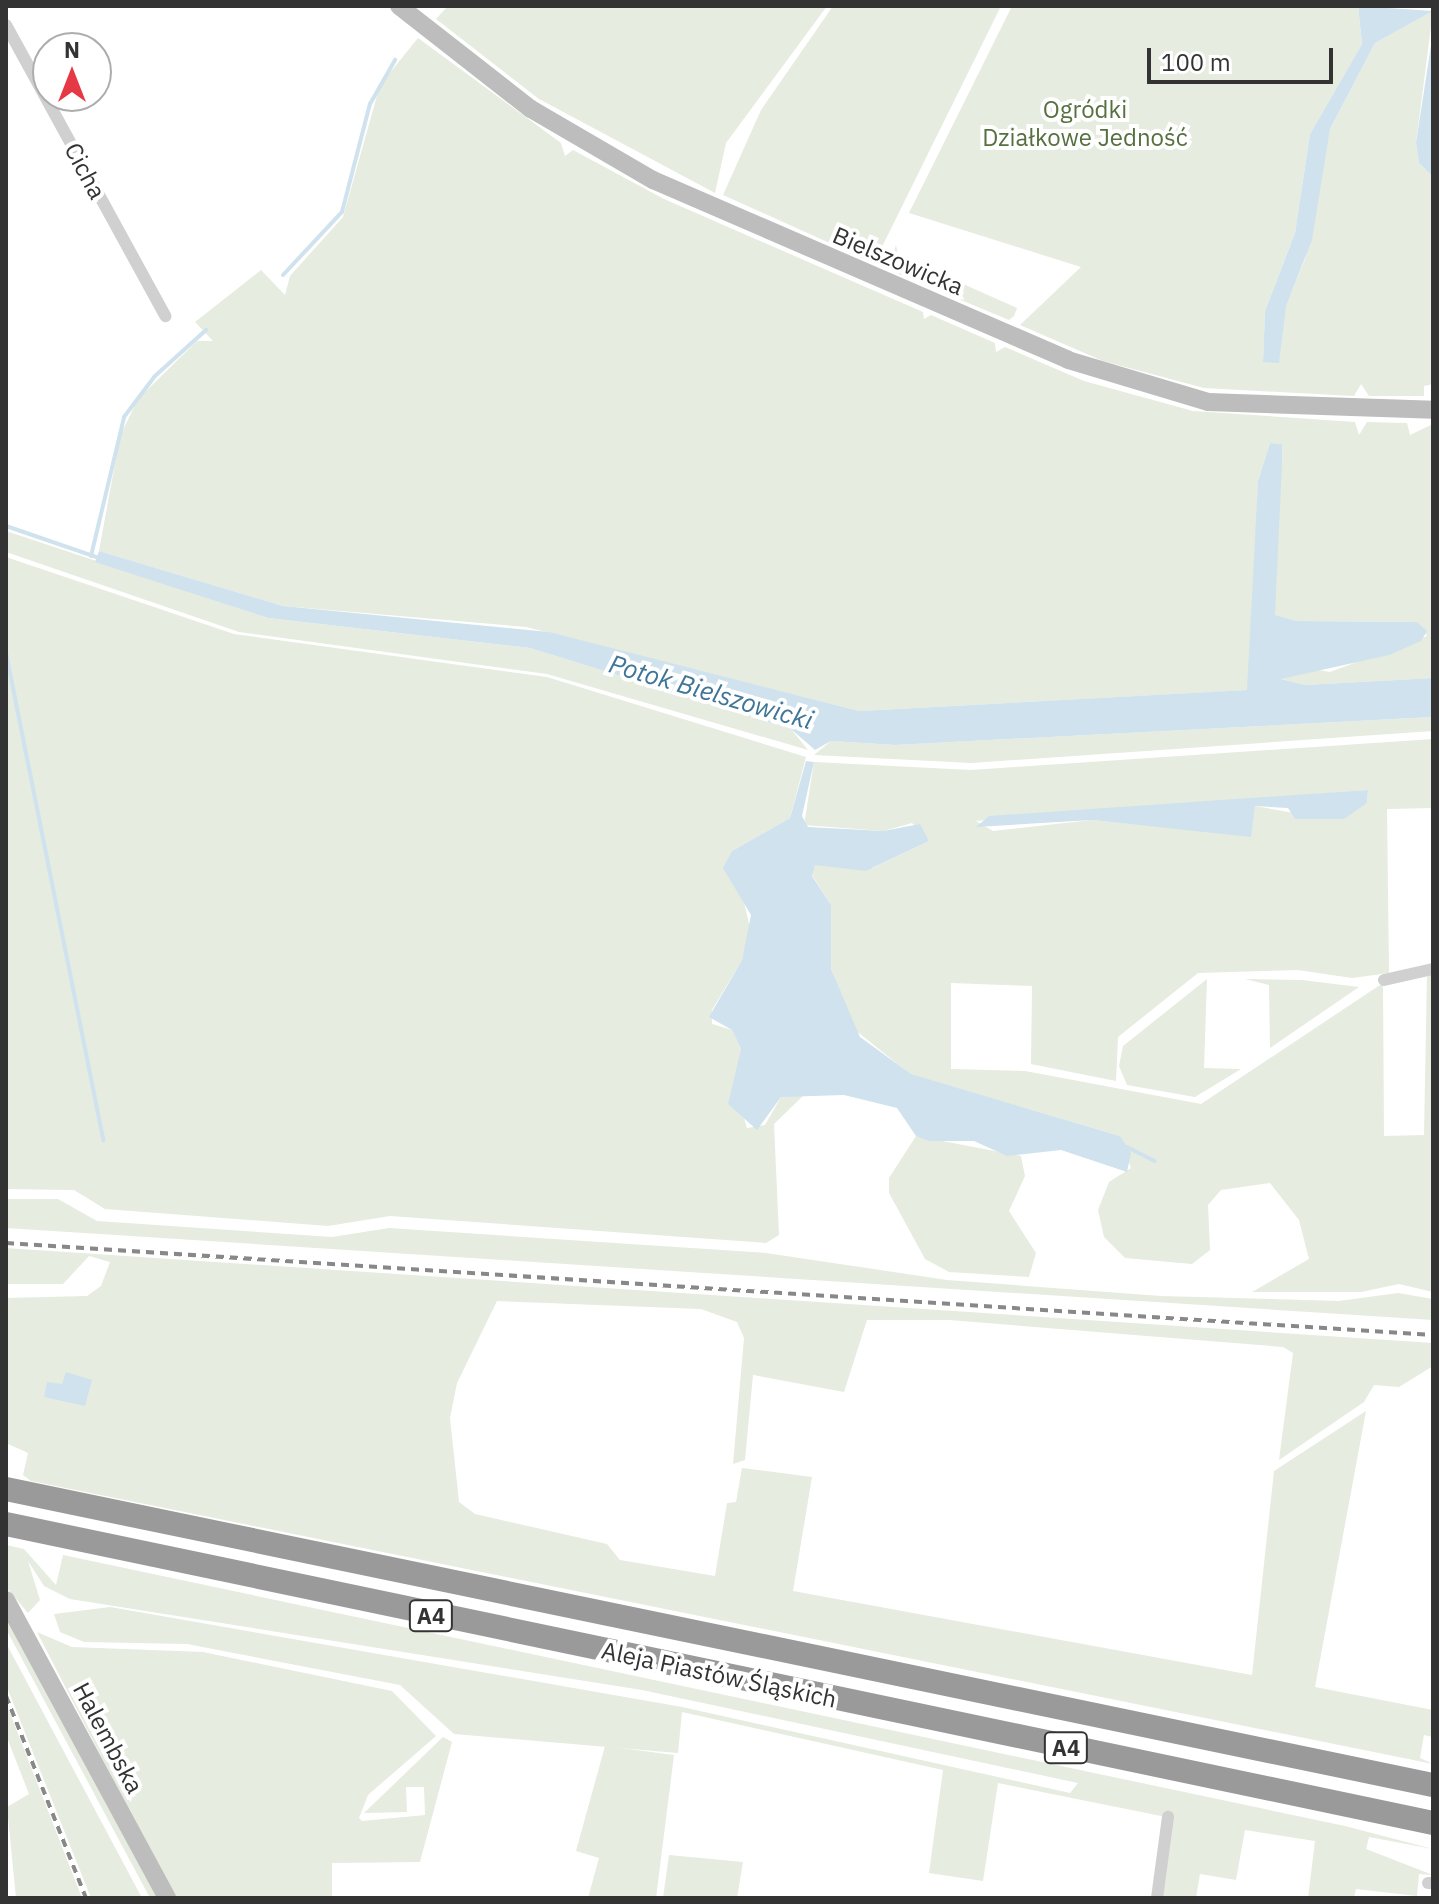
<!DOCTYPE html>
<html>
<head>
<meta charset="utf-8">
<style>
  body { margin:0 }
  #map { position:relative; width:1439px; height:1904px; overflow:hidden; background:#fff; font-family:"IBM Plex Sans",sans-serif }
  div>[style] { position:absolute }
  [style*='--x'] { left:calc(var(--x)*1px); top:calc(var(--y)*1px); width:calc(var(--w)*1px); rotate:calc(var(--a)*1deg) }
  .green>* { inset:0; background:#e6ecdf }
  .water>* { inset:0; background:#cfe2ee }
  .stream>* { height:4px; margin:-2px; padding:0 2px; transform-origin:2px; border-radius:2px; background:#cfe2ee }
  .street>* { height:12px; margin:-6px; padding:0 6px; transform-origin:6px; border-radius:6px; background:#d0d0d0 }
  .secondary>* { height:18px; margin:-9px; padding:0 9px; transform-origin:9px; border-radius:9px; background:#bdbdbd }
  .highway>* { height:24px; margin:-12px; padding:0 12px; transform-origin:12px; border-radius:12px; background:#9a9a9a }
  .rail>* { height:4px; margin-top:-2px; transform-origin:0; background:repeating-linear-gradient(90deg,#888 0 8px,transparent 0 14px) }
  span { translate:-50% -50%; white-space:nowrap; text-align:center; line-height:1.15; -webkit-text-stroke:8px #fff; paint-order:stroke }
  .shield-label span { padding:2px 6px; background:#fff; border:2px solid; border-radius:6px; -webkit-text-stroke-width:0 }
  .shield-label { font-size:22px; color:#333; font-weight:700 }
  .park-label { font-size:24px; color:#56703f }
  .street-label { font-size:24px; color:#333 }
  .water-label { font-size:26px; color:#3f7597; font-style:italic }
  .frame { position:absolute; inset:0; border:8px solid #333; pointer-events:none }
  .north { position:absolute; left:32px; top:32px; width:80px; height:80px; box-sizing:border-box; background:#fff; border:2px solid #adadad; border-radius:50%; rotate:0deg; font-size:22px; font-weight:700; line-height:32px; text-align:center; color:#333 }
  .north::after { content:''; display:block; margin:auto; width:28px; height:36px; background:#e63946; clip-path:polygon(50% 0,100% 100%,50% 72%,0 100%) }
  .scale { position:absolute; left:1147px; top:48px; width:186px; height:36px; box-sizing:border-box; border:4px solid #333; border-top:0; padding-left:10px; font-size:24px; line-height:28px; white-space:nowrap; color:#333; -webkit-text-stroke:6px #fff; paint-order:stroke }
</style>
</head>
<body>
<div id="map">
  <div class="green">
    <div style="clip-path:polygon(448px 6px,827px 6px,726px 143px,715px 193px,539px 99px,436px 19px)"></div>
    <div style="clip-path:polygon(833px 6px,1001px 6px,874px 263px,723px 195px,761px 110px)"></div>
    <div style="clip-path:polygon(1012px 6px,1358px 6px,1362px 44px,1310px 134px,1295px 233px,1265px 311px,1263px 361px,1305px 259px,1330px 129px,1375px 43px,1433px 11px,1416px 143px,1419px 163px,1433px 177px,1433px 384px,1424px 386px,1424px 396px,1369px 396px,1361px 384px,1354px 396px,1204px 388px,1103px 361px,1020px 325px,1081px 267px,909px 213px)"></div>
    <div style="clip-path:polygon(418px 38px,561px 143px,565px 156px,573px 150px,664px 199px,923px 312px,924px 319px,931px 315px,995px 343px,996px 352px,1005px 347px,1084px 381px,1193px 411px,1355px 422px,1359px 435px,1367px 422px,1407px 423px,1410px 435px,1433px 424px,1433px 678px,1305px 685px,1281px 679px,1307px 668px,1330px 672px,1427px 636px,1417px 622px,1297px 621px,1274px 615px,1281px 444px,1270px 443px,1258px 481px,1253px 681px,1248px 690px,1233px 691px,859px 711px,526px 627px,283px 606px,99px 551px,120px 436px,138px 399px,197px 341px,213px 341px,195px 322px,261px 270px,285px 295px,290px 276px,343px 217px,380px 85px)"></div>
    <div style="clip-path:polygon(896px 245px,898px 255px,1017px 308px,1014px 316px,1009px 320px,889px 270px)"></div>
    <div style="clip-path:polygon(6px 531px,268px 618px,530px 648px,791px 729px,808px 750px,547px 674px,239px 632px,6px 552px)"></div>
    <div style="clip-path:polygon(6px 557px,234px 634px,547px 677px,806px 757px,790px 818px,732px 851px,750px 928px,742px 960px,712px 1010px,712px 1024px,732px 1030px,741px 1049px,734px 1085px,747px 1128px,765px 1125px,781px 1097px,806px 1093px,774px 1124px,779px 1235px,766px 1243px,390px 1216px,328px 1226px,105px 1209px,74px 1190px,6px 1189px)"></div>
    <div style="clip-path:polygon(1433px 717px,1433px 731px,971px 763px,814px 755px,831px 741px,895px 745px)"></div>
    <div style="clip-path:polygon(evenodd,1433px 739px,1433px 808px,1387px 809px,1389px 973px,1352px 978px,1298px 970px,1198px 973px,1118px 1037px,1116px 1081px,1031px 1064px,1032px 986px,951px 983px,951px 1069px,1025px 1071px,1201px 1104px,1383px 983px,1384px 1136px,1424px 1135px,1427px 975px,1433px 974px,1433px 1292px,1399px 1284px,1361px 1292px,1252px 1292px,1309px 1259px,1299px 1220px,1270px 1183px,1221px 1190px,1208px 1205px,1210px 1250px,1192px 1264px,1125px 1258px,1104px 1237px,1098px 1210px,1109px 1182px,1131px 1168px,1120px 1136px,910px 1074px,854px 1029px,831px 969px,831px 905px,812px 875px,815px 864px,873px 868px,929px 841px,912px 823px,883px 831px,804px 825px,814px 762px,971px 770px,1433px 739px,1368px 790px,1367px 803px,1328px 819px,1255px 806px,1250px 836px,1092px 820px,993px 831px,976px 821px,1368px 790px)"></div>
    <div style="clip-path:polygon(1207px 979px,1204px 1068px,1241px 1069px,1195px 1097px,1127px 1085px,1119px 1066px,1123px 1046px)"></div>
    <div style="clip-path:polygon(1245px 979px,1302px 980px,1359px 987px,1270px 1048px,1269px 985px)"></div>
    <div style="clip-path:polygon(916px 1136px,1021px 1156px,1025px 1176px,1009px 1211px,1036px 1253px,1029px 1277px,949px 1272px,925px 1259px,889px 1193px,889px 1178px)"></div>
    <div style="clip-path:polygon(6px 1199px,58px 1199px,97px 1221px,332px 1237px,389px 1228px,766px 1253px,947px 1280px,1161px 1296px,1339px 1301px,1398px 1293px,1433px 1299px,1433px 1320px,6px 1228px)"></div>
    <div style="clip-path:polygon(6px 1248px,1433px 1343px,1433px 1366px,1399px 1387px,1374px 1385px,1364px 1402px,1279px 1460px,1293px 1353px,1283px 1347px,949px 1320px,867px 1320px,844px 1392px,753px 1375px,745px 1460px,733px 1464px,744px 1338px,737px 1322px,701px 1309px,497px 1301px,457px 1383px,450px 1418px,459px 1502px,475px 1514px,607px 1544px,620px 1560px,715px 1576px,727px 1503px,736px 1502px,742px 1468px,812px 1477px,793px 1591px,1252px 1675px,1274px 1471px,1366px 1411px,1315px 1687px,1433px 1710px,1433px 1737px,1424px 1735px,1420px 1758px,1433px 1764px,31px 1481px,23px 1475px,28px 1453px,6px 1443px,6px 1298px,87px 1296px,101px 1286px,110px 1262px,89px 1256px,63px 1284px,6px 1284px)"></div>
    <div style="clip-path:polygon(6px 1545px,24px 1549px,56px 1585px,63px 1555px,1345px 1826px,1433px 1849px,1369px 1837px,1366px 1849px,1433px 1875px,1419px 1874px,1417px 1896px,1356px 1889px,1354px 1898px,1308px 1898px,1315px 1841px,1245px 1830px,1236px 1880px,1200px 1874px,1196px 1898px,1160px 1898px,1171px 1818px,998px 1783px,983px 1881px,929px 1873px,943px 1770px,682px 1712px,678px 1753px,454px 1734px,400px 1685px,187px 1644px,84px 1642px,60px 1632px,54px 1614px,110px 1607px,682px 1707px,1070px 1793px,1078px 1783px,642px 1690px,70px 1599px,44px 1586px,28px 1561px,40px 1600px,28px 1613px,6px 1587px)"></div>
    <div style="clip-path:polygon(6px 1613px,160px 1898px,150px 1898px,6px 1629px)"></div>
    <div style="clip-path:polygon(37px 1632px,72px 1647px,203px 1652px,392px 1691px,436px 1736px,368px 1795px,359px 1818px,362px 1821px,425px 1815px,424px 1787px,406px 1787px,407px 1812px,364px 1813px,443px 1737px,452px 1742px,420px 1862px,332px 1863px,332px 1898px,174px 1898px)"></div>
    <div style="clip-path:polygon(6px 1643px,142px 1898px,91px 1898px,6px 1685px)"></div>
    <div style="clip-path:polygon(6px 1703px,82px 1898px,16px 1898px,7px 1807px,29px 1794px,6px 1735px)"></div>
    <div style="clip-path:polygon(605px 1746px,674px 1755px,656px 1898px,588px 1898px,599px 1858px,576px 1851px)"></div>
    <div style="clip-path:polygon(669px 1855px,743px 1862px,737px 1898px,663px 1898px)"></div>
  </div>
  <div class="water">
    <div style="clip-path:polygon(1358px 6px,1433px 11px,1375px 43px,1330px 129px,1312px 240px,1286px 306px,1279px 363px,1263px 362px,1265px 311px,1295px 233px,1310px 134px,1362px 44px)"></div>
    <div style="clip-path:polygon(1433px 32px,1433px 177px,1419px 163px,1416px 143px)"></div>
    <div style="clip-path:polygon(1270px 443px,1282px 444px,1282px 464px,1275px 615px,1297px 621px,1417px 622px,1427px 631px,1421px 641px,1389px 655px,1281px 679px,1305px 685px,1433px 678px,1433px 717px,895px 745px,831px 741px,815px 750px,791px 729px,530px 648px,268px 618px,95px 562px,99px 551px,283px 606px,549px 632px,859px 711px,1247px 690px,1258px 481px)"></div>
    <div style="clip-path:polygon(806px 761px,814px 762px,802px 816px,808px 827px,883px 831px,920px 824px,929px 841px,866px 871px,815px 865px,812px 876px,831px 905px,831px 969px,860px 1037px,911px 1074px,1120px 1136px,1131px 1153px,1127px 1172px,1061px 1150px,1007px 1156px,974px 1141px,929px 1141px,916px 1136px,897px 1108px,844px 1095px,781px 1097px,757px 1130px,728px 1104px,741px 1049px,732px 1030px,709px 1017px,742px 960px,751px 915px,723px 868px,732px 851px,790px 818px)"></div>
    <div style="clip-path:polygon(1368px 790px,1367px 803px,1344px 819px,1295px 819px,1288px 808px,1255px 806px,1251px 837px,1092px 820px,976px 827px,989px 816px)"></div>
    <div style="clip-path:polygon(66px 1372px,92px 1380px,85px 1406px,44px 1397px,47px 1382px,62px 1384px)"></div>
  </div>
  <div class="stream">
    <div style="--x:283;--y:275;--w:86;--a:-46.9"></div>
    <div style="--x:342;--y:212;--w:112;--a:-75.5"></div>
    <div style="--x:370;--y:104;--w:51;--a:-60.4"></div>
    <div style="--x:6;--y:526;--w:102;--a:19"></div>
    <div style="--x:91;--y:556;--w:143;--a:-76.6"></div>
    <div style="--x:124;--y:417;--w:51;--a:-52.9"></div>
    <div style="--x:155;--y:376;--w:69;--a:-42"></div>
    <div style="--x:6;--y:653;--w:497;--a:78.7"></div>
    <div style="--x:1127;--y:1147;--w:31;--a:27"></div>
  </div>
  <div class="street">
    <div style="--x:6;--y:25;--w:332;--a:61.3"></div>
    <div style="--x:1384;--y:980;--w:50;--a:-12.7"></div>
    <div style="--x:1428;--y:1883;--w:5;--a:0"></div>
    <div style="--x:1157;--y:1898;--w:82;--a:-82.3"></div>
  </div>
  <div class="secondary">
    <div style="--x:399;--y:6;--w:167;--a:38"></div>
    <div style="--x:531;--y:109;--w:141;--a:30.2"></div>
    <div style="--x:653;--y:180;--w:452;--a:23.4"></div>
    <div style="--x:1068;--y:360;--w:146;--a:16.7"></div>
    <div style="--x:1208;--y:402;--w:225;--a:2"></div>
    <div style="--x:6;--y:1600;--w:339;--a:61.6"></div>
  </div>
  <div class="highway">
    <div style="--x:6;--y:1489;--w:1457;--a:11.72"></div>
    <div style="--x:6;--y:1524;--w:1458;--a:11.83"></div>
  </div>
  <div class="rail">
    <div style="--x:6;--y:1243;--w:1430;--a:3.69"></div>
    <div style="--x:6;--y:1696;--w:217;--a:68.4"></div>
  </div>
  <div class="shield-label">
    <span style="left:431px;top:1616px">A4</span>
    <span style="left:1066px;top:1748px">A4</span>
  </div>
  <div class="park-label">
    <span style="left:1085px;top:124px">Ogródki<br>Działkowe Jedność</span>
  </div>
  <div class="street-label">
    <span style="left:85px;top:171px;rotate:62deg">Cicha</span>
    <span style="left:898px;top:261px;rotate:23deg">Bielszowicka</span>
    <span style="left:719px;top:1675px;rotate:12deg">Aleja Piastów Śląskich</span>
    <span style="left:108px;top:1738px;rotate:62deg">Halembska</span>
  </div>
  <div class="water-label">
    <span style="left:711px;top:692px;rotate:16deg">Potok Bielszowicki</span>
  </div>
  <div class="frame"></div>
  <div class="north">N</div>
  <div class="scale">100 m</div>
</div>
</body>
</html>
